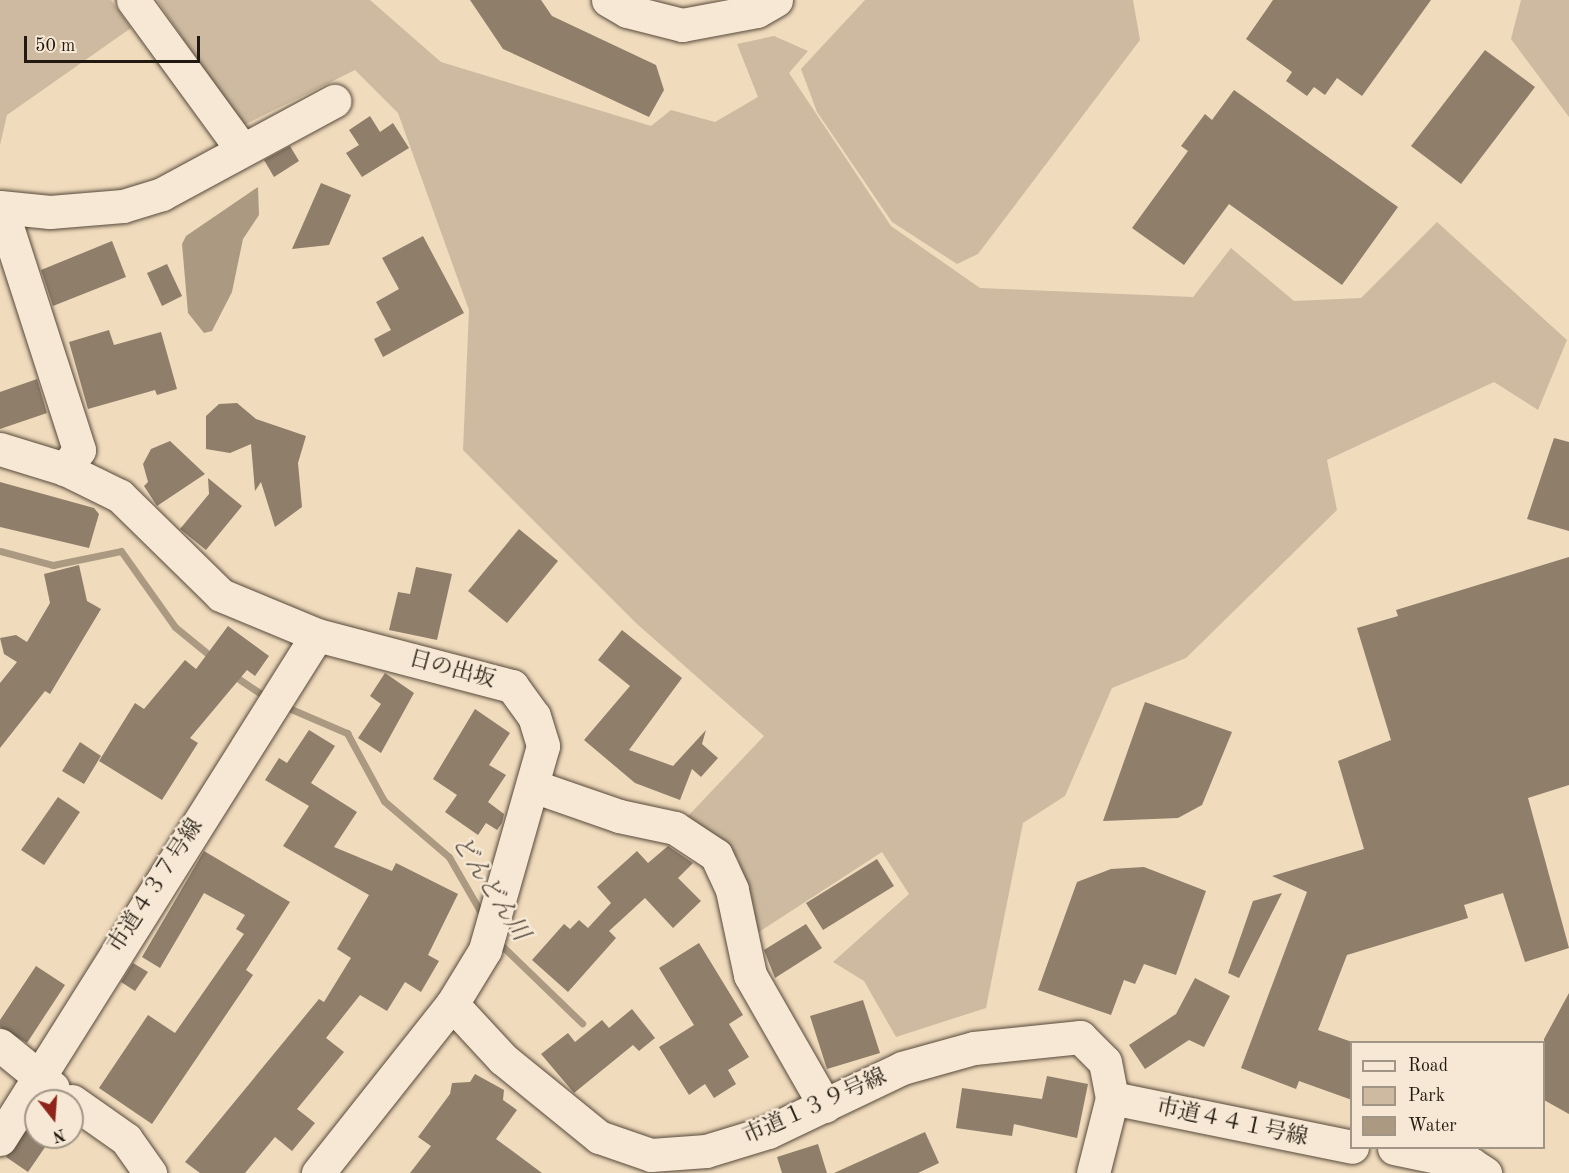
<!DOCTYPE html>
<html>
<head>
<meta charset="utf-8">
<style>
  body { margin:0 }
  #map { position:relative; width:1569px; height:1173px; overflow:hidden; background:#f1dbbd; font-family:"Old Standard TT","Noto Serif JP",serif }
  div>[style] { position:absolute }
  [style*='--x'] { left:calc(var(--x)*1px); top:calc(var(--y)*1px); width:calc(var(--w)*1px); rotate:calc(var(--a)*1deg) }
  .green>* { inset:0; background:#cebaa0 }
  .water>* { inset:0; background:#ab9982 }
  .stream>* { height:7px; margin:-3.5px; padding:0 3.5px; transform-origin:3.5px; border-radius:3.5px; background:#ab9982 }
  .building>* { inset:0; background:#8e7e6a }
  .roads { filter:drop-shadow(0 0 2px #564a3b) drop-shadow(0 0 2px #564a3b) }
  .minor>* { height:33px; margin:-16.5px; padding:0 16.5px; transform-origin:16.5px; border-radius:16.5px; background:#f6e8d4 }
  span { translate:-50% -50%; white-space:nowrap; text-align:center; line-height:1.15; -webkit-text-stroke:5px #f6e8d4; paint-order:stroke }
  .street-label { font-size:22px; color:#221a10 }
  .water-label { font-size:24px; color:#594d3e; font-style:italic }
  .legend { position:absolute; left:1350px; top:1041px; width:195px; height:108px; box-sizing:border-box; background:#f6e8d4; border:2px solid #a19686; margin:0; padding:8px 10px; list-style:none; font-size:18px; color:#221a10 }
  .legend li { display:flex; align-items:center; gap:12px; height:30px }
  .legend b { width:30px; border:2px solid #a19686 }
  .north { position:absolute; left:24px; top:1089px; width:60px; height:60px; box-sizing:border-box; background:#f6e8d4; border:2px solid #a19686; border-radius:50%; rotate:163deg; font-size:16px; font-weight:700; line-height:24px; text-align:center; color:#221a10 }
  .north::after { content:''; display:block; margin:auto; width:21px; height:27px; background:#8f2418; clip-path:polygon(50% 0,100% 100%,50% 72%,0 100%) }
  .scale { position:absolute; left:24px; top:36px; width:176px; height:27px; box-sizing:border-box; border:3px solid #221a10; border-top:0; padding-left:8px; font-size:18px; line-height:21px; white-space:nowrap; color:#221a10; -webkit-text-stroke:4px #f6e8d4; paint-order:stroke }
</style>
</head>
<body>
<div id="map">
  <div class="green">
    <div style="clip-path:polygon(0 0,111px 0,131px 28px,7px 115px,0 145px)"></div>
    <div style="clip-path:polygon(157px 0,370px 0,441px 62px,651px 126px,671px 110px,715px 122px,758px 97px,737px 44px,774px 36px,808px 51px,789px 73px,891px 226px,980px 288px,1193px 297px,1231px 248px,1294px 301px,1361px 298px,1437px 222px,1567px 340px,1538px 410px,1494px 382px,1327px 460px,1337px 510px,1186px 658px,1112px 688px,1065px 796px,1023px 823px,986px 1008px,896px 1037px,864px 981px,833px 962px,909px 894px,882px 852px,756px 934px,738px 858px,688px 816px,764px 736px,637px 624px,463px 450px,469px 310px,398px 113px,355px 70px,242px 126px)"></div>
    <div style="clip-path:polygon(865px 0,1133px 0,1140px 40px,978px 254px,957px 264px,892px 222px,817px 112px,801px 69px)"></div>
    <div style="clip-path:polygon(1521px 0,1569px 0,1569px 117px,1511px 39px)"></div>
  </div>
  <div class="water">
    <div style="clip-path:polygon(258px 187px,259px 215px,243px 239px,232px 292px,212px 331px,204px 333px,188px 313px,182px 244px,186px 236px)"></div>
  </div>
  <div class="stream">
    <div style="--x:0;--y:551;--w:55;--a:14.8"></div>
    <div style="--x:53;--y:565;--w:69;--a:-11.6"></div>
    <div style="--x:121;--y:551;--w:93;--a:54.6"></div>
    <div style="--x:175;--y:627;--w:49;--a:39.2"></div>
    <div style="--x:233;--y:675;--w:40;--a:34"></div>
    <div style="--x:284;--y:706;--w:69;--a:23.2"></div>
    <div style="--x:347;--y:733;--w:77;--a:61.4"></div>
    <div style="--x:384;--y:801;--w:86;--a:40.7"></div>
    <div style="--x:449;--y:857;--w:68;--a:60"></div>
    <div style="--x:498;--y:942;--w:117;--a:44"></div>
  </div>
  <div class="building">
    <div style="clip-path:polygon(470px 0,541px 0,552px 16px,656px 65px,664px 90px,649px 117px,503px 49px)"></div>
    <div style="clip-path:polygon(1273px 0,1431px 0,1362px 96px,1337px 78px,1325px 95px,1314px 87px,1307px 96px,1286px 81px,1292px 72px,1246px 39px)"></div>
    <div style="clip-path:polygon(1485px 50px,1535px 87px,1461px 184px,1411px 146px)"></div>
    <div style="clip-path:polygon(1234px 90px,1398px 207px,1342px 285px,1229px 204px,1184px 265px,1132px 228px,1188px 151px,1181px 146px,1205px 114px,1212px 120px)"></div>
    <div style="clip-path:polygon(370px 116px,380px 132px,393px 123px,409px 148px,362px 177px,346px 153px,359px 145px,349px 130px)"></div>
    <div style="clip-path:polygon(290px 146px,299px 161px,274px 177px,264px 160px)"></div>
    <div style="clip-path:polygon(321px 183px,351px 195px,329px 245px,292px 249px)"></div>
    <div style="clip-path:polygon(423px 236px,464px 313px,383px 357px,374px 339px,391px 330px,376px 302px,399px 289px,382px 258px)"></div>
    <div style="clip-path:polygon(112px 241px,126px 277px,53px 306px,41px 270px)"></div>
    <div style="clip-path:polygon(167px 264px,182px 296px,162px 306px,147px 273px)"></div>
    <div style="clip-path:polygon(109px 330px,114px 345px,161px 332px,177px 389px,157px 395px,155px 390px,88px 409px,69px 342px)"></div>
    <div style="clip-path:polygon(37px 379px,47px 413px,0 429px,0 392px)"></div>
    <div style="clip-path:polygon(237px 403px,256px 419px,306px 436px,298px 463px,302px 507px,275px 527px,261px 482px,255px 491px,251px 444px,230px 453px,206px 449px,206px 416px,219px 404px)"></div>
    <div style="clip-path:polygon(1554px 438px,1569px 442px,1569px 531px,1527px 519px)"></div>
    <div style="clip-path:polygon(170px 441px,205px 474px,157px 506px,144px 486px,148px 482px,143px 464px,151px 449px)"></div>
    <div style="clip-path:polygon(208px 478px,242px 506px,206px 550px,180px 529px,209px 494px)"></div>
    <div style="clip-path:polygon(0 482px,94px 508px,99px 514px,89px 548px,0 527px)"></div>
    <div style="clip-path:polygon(519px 529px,558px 561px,507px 623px,468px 591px)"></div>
    <div style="clip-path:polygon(1569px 557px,1569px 785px,1528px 798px,1569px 948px,1525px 962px,1503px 893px,1464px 905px,1468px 918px,1347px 955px,1318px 1030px,1352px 1042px,1352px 1100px,1299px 1081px,1296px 1089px,1241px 1068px,1307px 892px,1272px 876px,1364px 849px,1338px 761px,1391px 740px,1357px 628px,1398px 616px,1396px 610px)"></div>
    <div style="clip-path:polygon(79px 565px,87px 601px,101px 609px,50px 694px,45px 691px,0 748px,0 683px,17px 662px,4px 654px,0 638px,16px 635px,27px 642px,50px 603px,44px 574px)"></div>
    <div style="clip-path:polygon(416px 567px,452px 574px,437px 640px,389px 630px,398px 592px,410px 594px)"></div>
    <div style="clip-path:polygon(228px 626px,269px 656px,255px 676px,247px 670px,190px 738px,198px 743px,162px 800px,99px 761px,135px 703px,144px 709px,185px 660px,196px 669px)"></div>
    <div style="clip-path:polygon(622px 630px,682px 678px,629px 750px,673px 766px,706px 730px,702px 744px,718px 758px,701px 777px,692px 769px,680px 800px,635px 783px,584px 740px,630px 686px,598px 660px)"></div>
    <div style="clip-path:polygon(385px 673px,414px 693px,381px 753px,358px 738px,381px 704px,370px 696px)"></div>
    <div style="clip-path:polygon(1145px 702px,1232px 732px,1202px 805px,1178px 818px,1103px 821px)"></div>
    <div style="clip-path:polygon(475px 709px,510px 733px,489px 765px,506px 775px,488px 802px,504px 814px,502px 823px,497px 830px,486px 823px,478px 835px,445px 812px,457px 795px,433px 779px)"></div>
    <div style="clip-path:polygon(309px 730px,335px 746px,311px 783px,357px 812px,334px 847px,392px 871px,396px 863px,458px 894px,428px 955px,439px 961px,421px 992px,405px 982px,387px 1011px,360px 995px,326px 1038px,344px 1052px,297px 1109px,315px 1123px,292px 1151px,275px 1137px,245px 1173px,200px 1173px,185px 1162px,319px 999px,324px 1002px,351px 958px,337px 949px,369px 895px,283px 846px,309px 806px,265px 780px,279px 758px,287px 763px)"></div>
    <div style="clip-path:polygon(80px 742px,101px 756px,84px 784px,62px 771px)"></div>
    <div style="clip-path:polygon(58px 797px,80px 812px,44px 865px,21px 850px)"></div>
    <div style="clip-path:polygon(668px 846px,693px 863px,678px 878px,701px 901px,673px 928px,645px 898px,609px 931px,616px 938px,568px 992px,532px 960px,564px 924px,570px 929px,579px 920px,588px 928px,611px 903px,597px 887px,637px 851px,648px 863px)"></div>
    <div style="clip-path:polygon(204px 851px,290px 902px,246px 970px,253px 975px,152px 1124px,99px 1088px,148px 1015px,175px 1033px,244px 934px,236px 929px,245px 915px,204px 893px,160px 968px,142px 957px)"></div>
    <div style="clip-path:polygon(877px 859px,894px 886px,823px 930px,806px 903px)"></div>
    <div style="clip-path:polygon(1144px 867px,1206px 891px,1176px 975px,1144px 964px,1135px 984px,1124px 980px,1111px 1015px,1038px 990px,1077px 882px,1111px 869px)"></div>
    <div style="clip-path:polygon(1282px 893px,1239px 978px,1228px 973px,1253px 901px)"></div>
    <div style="clip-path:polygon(806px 924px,822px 948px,775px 978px,764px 950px)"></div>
    <div style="clip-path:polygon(699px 943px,743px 1015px,729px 1024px,749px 1057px,728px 1070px,736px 1084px,714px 1098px,705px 1084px,689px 1095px,659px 1047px,694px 1025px,659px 968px)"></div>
    <div style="clip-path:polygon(133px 963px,148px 972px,135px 991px,121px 982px)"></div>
    <div style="clip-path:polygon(36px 966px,65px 985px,27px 1043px,0 1027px,0 1020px)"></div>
    <div style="clip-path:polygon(1195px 978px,1230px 996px,1204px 1047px,1189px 1040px,1145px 1069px,1129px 1045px,1176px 1014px)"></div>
    <div style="clip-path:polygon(1569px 993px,1569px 1114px,1544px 1100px,1544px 1039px)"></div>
    <div style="clip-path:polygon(863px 1000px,880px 1053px,827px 1069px,810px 1016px)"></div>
    <div style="clip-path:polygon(632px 1009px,655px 1038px,639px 1051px,633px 1045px,574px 1093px,541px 1054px,568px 1033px,575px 1042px,602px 1020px,609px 1028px)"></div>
    <div style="clip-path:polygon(475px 1074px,504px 1090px,503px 1100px,517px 1110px,496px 1139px,542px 1173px,410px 1173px,431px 1146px,418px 1137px,450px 1094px,452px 1083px,470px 1082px)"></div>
    <div style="clip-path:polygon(1047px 1076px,1088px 1084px,1077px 1138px,1014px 1124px,1012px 1136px,956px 1128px,962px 1088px,1042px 1099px)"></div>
    <div style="clip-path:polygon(36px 1117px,36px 1137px,52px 1137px,28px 1172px,6px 1157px)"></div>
    <div style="clip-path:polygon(925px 1132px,939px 1163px,918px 1173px,834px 1173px)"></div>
    <div style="clip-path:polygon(818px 1144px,827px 1173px,782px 1173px,777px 1157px)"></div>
  </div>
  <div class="roads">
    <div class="minor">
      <div style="--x:133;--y:0;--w:183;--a:53.9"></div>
      <div style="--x:608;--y:0;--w:22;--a:30"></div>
      <div style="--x:627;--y:11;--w:57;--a:14.3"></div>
      <div style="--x:682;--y:25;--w:76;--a:-10.6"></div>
      <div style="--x:757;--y:11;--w:22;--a:-30"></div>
      <div style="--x:0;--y:207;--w:50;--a:5.7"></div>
      <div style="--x:50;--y:212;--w:73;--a:-4.7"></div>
      <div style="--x:123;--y:206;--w:41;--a:-17.1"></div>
      <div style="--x:162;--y:194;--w:196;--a:-28.4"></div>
      <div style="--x:1;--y:208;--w:254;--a:72.1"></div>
      <div style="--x:79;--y:450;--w:24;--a:126"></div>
      <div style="--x:0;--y:449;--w:68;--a:17.1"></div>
      <div style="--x:65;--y:469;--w:61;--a:26.1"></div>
      <div style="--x:120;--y:496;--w:141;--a:44.4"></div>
      <div style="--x:221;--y:595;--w:104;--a:22.6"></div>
      <div style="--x:317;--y:635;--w:202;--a:14.7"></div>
      <div style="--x:512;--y:686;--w:37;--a:54"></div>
      <div style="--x:534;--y:716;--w:31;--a:73"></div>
      <div style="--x:543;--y:746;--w:212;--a:105.9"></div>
      <div style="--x:485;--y:950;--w:63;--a:121.4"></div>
      <div style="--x:452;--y:1004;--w:216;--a:128.4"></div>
      <div style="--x:533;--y:786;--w:91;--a:19.2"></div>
      <div style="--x:619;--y:816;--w:57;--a:12.1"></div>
      <div style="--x:675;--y:828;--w:49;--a:33.4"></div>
      <div style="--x:716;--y:855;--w:38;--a:65"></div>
      <div style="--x:732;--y:890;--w:87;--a:78"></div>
      <div style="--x:750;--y:975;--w:151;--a:60.2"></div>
      <div style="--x:452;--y:1004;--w:75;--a:47.2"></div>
      <div style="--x:503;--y:1059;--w:124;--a:39.1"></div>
      <div style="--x:599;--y:1137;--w:55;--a:19.1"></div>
      <div style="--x:651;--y:1155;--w:55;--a:-4.2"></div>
      <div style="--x:706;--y:1151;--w:65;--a:-17"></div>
      <div style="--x:768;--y:1132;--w:148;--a:-25.5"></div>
      <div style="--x:902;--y:1068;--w:75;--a:-15.5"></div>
      <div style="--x:974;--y:1048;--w:107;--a:-5.9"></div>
      <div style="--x:1080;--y:1037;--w:35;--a:45"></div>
      <div style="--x:1105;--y:1062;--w:37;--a:79"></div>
      <div style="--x:1112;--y:1098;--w:77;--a:104.2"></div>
      <div style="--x:0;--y:1045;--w:68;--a:39.1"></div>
      <div style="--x:1112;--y:1098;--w:245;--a:11.5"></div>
      <div style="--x:72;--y:1101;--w:66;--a:35.1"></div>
      <div style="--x:126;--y:1139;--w:42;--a:54.8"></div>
      <div style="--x:0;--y:1139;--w:595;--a:-57.83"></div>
      <div style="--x:1394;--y:1148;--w:79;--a:11.7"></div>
      <div style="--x:1471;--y:1164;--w:17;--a:33"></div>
    </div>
  </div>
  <div class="street-label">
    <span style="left:452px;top:670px;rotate:15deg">日の出坂</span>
    <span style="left:156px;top:886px;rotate:-57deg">市道４３７号線</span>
    <span style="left:815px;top:1107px;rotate:-24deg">市道１３９号線</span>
    <span style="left:1232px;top:1123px;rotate:12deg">市道４４１号線</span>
  </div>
  <div class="water-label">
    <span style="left:489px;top:889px;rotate:57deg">どんどん川</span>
  </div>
  <ul class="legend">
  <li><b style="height:8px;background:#f6e8d4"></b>Road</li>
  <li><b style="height:16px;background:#cebaa0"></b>Park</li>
  <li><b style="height:16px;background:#ab9982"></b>Water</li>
  </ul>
  <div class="north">N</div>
  <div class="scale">50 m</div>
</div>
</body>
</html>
